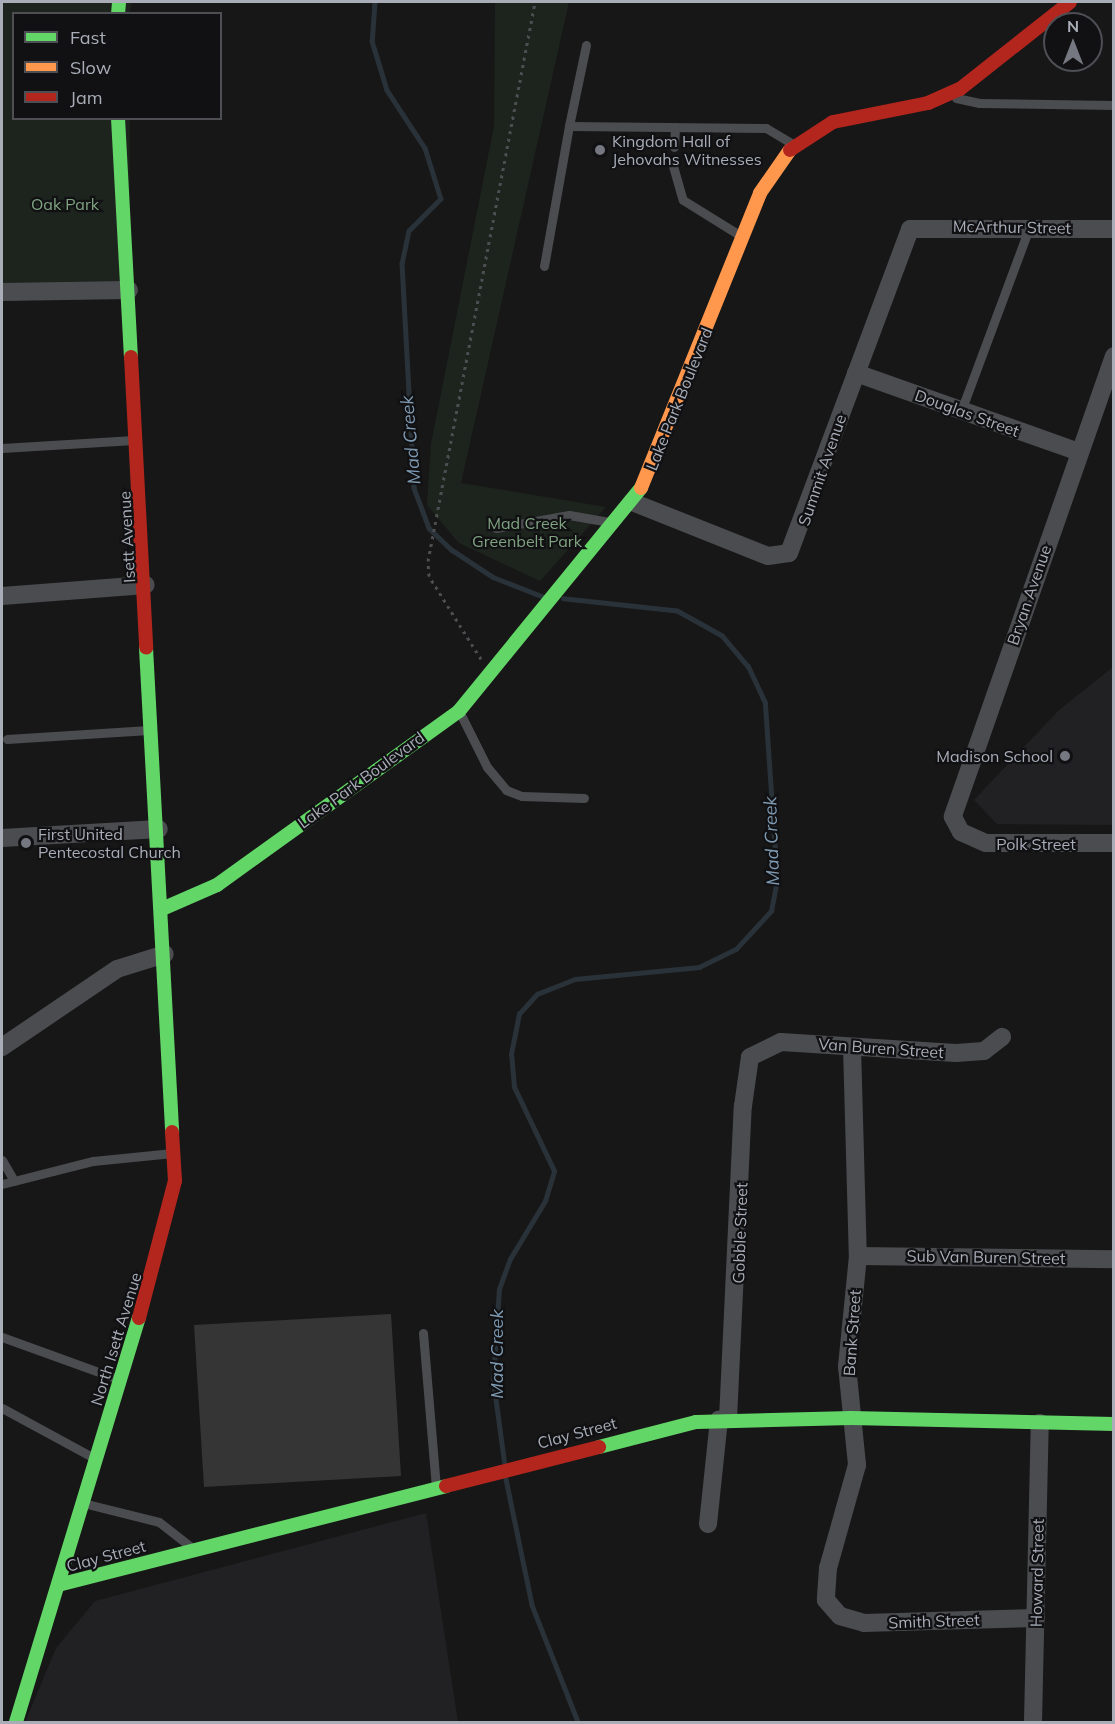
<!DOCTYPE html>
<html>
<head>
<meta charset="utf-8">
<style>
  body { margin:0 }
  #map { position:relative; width:1115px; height:1724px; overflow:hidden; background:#171717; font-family:Mulish,sans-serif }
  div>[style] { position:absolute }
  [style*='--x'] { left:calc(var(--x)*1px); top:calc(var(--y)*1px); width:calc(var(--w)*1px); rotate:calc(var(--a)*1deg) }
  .built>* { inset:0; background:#212123 }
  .green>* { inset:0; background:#1d241e }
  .stream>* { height:4.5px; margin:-2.25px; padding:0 2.25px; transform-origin:2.25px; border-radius:2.25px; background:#2a3239 }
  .building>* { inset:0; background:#353536 }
  .path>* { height:3px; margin-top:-1.5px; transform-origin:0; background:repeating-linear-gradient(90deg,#4d4e52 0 3px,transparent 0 7.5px) }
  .lane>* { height:9px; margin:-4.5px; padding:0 4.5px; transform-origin:4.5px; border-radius:4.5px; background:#4b4c50 }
  .street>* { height:18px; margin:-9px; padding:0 9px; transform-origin:9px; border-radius:9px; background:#4b4c50 }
  .fast>* { height:14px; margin:-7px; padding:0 7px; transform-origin:7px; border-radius:7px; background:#63d668 }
  .slow>* { height:14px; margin:-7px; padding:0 7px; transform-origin:7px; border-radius:7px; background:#ff974d }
  .jam>* { height:14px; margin:-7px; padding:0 7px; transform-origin:7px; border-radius:7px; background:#b3261e }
  .dots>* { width:16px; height:16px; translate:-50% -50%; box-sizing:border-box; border:3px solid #111113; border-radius:50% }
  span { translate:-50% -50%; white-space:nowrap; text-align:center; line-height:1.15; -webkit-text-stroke:4.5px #111113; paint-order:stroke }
  .poi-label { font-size:16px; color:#a8adb8 }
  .left { translate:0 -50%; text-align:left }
  .right { translate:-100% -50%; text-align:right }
  .park-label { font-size:16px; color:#7fa381 }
  .street-label { font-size:16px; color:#a8adb8 }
  .water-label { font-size:18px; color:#7f9bb3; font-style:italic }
  .frame { position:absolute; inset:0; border:3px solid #a8adb8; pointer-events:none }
  .legend { position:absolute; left:12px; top:12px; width:210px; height:108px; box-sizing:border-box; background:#111113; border:2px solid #4d4f55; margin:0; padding:8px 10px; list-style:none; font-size:18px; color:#a8adb8 }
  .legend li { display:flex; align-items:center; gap:12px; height:30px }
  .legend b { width:30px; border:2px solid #4d4f55 }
  .north { position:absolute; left:1043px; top:12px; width:60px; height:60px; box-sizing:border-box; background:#111113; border:2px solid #4d4f55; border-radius:50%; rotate:0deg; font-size:16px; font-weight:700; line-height:24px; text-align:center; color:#a8adb8 }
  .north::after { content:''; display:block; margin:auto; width:21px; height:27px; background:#757880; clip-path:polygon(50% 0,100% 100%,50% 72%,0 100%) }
</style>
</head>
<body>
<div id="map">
  <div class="built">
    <div style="clip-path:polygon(1113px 667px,1113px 825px,997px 824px,974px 800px,1058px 711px)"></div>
    <div style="clip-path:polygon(426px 1513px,458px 1722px,25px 1722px,56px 1648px,95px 1601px)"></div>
  </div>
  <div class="green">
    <div style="clip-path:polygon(2px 2px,131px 2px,130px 13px,14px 14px,14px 118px,130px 119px,129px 290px,2px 296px)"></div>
    <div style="clip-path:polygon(495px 2px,569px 2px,461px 483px,606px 507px,540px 581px,459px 543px,427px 505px,431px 444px,494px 126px)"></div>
  </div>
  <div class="stream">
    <div style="--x:375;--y:2;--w:39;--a:94"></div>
    <div style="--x:372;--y:41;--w:51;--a:73"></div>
    <div style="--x:387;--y:90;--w:69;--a:56.8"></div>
    <div style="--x:425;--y:148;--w:53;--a:72.6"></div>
    <div style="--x:441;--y:199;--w:45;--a:135"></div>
    <div style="--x:409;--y:231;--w:33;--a:102"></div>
    <div style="--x:402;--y:263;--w:225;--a:86.9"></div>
    <div style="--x:414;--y:488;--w:43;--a:69.4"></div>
    <div style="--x:429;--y:528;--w:32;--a:44"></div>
    <div style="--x:452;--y:550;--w:49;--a:33.4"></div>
    <div style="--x:493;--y:577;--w:55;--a:21.4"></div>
    <div style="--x:504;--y:1462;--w:82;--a:-97.7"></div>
    <div style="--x:493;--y:1381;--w:92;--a:-86.3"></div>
    <div style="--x:499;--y:1289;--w:32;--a:-70"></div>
    <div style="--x:510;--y:1259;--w:68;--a:-58.9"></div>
    <div style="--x:545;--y:1201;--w:31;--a:-73"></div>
    <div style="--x:554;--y:1171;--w:93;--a:-115.5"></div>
    <div style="--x:514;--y:1087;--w:33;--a:-95"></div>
    <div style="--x:511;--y:1054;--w:41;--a:-78.7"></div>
    <div style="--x:519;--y:1014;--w:27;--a:-48"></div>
    <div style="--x:537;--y:994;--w:41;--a:-21.5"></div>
    <div style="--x:575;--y:979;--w:125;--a:-5.5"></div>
    <div style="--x:699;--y:967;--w:41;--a:-25.9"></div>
    <div style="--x:736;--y:949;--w:52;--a:-47.4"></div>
    <div style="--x:771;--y:911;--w:31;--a:-79"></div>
    <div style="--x:777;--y:881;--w:178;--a:-93.9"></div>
    <div style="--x:765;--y:703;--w:40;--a:-115"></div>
    <div style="--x:748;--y:667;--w:40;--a:-130"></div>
    <div style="--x:722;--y:636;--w:51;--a:-150.9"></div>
    <div style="--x:677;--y:611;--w:114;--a:-173.9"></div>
    <div style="--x:506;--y:1479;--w:129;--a:78.3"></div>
    <div style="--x:532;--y:1605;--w:126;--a:68.5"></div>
  </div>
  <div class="building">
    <div style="clip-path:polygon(391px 1314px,401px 1476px,204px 1487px,194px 1325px)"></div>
  </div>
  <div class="path">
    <div style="--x:481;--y:659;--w:98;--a:-122.1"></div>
    <div style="--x:429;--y:576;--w:15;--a:-94"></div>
    <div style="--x:428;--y:561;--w:569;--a:-79.16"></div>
  </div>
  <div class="lane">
    <div style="--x:586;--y:45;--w:83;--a:101.9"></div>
    <div style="--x:569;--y:126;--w:197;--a:0.6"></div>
    <div style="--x:766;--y:128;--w:31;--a:31"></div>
    <div style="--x:956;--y:98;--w:24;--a:12"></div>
    <div style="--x:979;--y:103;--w:135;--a:0.8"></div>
    <div style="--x:674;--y:147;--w:20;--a:-87"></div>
    <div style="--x:673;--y:166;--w:35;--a:74"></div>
    <div style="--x:683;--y:200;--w:68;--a:31.8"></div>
    <div style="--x:544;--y:266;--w:142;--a:-79.9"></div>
    <div style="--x:961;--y:411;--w:195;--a:-69.6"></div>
    <div style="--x:2;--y:448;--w:132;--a:-3.5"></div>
    <div style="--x:496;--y:528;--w:74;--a:-10.1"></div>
    <div style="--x:569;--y:515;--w:41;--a:9.9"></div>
    <div style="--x:460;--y:713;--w:60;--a:63.4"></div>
    <div style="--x:487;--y:767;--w:30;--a:50"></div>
    <div style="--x:506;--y:790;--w:17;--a:21"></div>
    <div style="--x:522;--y:796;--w:62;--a:1.8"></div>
    <div style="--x:7;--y:739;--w:142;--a:-3.6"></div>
    <div style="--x:2;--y:1160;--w:24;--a:60"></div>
    <div style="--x:2;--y:1184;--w:94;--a:-14.2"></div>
    <div style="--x:93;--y:1161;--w:80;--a:-5.7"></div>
    <div style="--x:423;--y:1333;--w:155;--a:85.2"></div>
    <div style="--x:2;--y:1337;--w:123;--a:19.9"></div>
    <div style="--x:2;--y:1408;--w:105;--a:28.5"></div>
    <div style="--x:83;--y:1503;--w:78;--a:14"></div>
    <div style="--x:159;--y:1522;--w:39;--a:38"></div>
  </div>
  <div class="street">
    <div style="--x:2;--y:292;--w:127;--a:-0.9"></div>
    <div style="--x:1114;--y:356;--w:488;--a:109.3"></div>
    <div style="--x:953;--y:817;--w:17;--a:62"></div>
    <div style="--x:961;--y:832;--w:27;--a:24"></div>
    <div style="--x:986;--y:843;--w:128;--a:0"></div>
    <div style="--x:856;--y:373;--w:237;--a:19.5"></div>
    <div style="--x:632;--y:502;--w:146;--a:21.7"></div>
    <div style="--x:768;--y:556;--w:21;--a:-8"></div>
    <div style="--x:789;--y:553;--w:346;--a:-69.5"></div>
    <div style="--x:910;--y:229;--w:204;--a:0"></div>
    <div style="--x:2;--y:596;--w:144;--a:-4.4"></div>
    <div style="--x:2;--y:838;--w:157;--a:-3.3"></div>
    <div style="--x:2;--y:1047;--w:139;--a:-34.1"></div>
    <div style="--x:117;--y:969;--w:50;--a:-17.4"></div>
    <div style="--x:852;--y:1047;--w:209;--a:88.4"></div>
    <div style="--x:858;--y:1256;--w:111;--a:95.7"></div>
    <div style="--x:847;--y:1366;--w:100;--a:84.2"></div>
    <div style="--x:857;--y:1465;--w:107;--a:105.7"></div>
    <div style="--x:828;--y:1568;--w:32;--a:94"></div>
    <div style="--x:826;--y:1600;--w:21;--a:49"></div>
    <div style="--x:840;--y:1616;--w:25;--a:16"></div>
    <div style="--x:864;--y:1623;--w:172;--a:-1.7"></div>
    <div style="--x:858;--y:1256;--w:256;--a:0.7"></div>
    <div style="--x:728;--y:1419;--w:313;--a:-87.3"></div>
    <div style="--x:743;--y:1106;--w:49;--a:-81.9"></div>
    <div style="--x:750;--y:1057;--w:34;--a:-26"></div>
    <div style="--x:781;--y:1042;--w:175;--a:3.6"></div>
    <div style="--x:956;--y:1053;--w:28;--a:-4"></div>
    <div style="--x:984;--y:1051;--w:23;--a:-38"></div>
    <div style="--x:708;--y:1524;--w:105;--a:-84"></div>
    <div style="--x:1033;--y:1722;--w:299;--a:-88.7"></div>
  </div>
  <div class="fast">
    <div style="--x:118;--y:14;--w:12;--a:-85"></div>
    <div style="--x:118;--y:118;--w:239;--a:86.9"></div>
    <div style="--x:146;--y:648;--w:485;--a:86.9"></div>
    <div style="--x:162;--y:909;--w:60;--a:-23.6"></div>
    <div style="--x:217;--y:885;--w:298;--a:-35.7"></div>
    <div style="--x:459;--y:711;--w:288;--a:-50.8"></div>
    <div style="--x:599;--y:1447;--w:100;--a:-14.5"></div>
    <div style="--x:696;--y:1422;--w:155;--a:-1.5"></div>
    <div style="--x:851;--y:1418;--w:263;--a:1.3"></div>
    <div style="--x:62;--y:1584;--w:396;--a:-14.3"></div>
    <div style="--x:16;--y:1722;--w:422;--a:-73.1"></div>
  </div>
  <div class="slow">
    <div style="--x:641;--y:488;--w:318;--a:-68"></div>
    <div style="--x:760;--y:193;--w:52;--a:-55.1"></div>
  </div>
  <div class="jam">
    <div style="--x:790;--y:150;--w:51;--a:-33.1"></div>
    <div style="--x:833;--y:122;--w:97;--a:-11.3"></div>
    <div style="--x:928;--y:103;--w:35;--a:-24"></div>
    <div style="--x:960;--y:89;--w:140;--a:-38.3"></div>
    <div style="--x:131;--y:357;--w:291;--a:87"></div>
    <div style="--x:139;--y:1318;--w:142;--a:-75.3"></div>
    <div style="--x:175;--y:1181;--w:49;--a:-93.5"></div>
    <div style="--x:446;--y:1486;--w:158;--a:-14.3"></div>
  </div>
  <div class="dots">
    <div style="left:600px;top:150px;background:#757880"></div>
    <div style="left:1065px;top:756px;background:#757880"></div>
    <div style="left:26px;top:843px;background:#757880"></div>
  </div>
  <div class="poi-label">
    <span class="left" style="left:612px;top:150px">Kingdom Hall of<br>Jehovahs Witnesses</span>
    <span class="right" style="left:1053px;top:756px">Madison School</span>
    <span class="left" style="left:38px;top:843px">First United<br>Pentecostal Church</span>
  </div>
  <div class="park-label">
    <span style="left:65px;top:204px">Oak Park</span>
    <span style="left:527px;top:532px">Mad Creek<br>Greenbelt Park</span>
  </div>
  <div class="street-label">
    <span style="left:1012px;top:227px;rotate:1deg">McArthur Street</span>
    <span style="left:679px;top:399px;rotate:-68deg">Lake Park Boulevard</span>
    <span style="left:967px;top:413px;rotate:20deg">Douglas Street</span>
    <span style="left:822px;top:470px;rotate:-71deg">Summit Avenue</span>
    <span style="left:127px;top:537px;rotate:-93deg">Isett Avenue</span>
    <span style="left:1029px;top:595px;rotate:-71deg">Bryan Avenue</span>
    <span style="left:361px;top:780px;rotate:-36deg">Lake Park Boulevard</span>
    <span style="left:1036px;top:844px">Polk Street</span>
    <span style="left:881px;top:1048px;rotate:4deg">Van Buren Street</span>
    <span style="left:740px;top:1233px;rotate:-88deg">Gobble Street</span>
    <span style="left:986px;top:1257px;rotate:1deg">Sub Van Buren Street</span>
    <span style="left:852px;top:1333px;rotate:-86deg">Bank Street</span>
    <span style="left:116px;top:1339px;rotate:-73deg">North Isett Avenue</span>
    <span style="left:577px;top:1433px;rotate:-15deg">Clay Street</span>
    <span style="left:106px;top:1556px;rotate:-15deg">Clay Street</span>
    <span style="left:1037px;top:1573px;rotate:-89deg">Howard Street</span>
    <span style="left:934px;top:1621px;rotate:-2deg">Smith Street</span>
  </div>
  <div class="water-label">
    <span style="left:411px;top:440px;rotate:-95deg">Mad Creek</span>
    <span style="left:772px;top:841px;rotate:-92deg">Mad Creek</span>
    <span style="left:497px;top:1354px;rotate:-90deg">Mad Creek</span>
  </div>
  <div class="frame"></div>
  <ul class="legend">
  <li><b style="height:8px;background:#63d668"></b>Fast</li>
  <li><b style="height:8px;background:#ff974d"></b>Slow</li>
  <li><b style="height:8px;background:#b3261e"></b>Jam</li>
  </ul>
  <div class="north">N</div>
</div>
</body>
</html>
